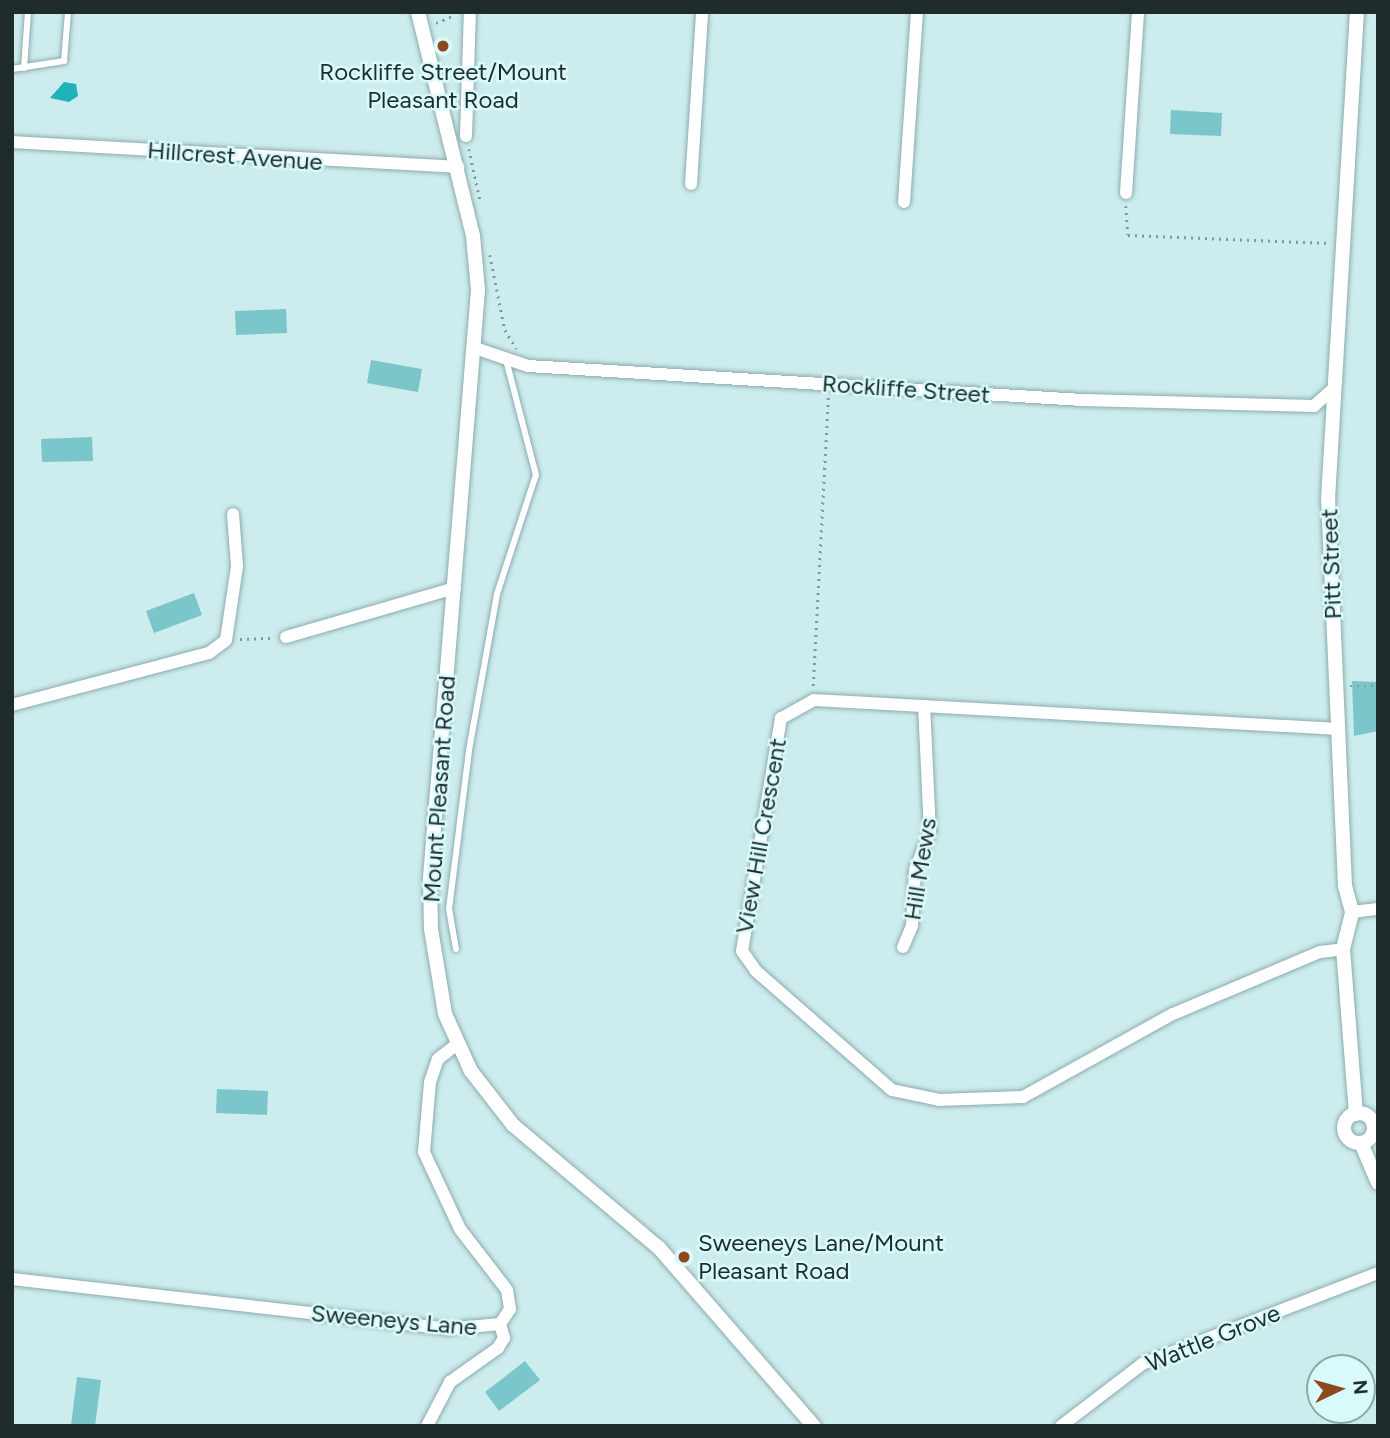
<!DOCTYPE html>
<html>
<head>
<meta charset="utf-8">
<style>
  body { margin:0 }
  #map { position:relative; width:1390px; height:1438px; overflow:hidden; background:#ccecee; font-family:Figtree,sans-serif }
  div>[style] { position:absolute }
  [style*='--x'] { left:calc(var(--x)*1px); top:calc(var(--y)*1px); width:calc(var(--w)*1px); rotate:calc(var(--a)*1deg) }
  .green>* { inset:0; background:#7ac6ca }
  .water>* { inset:0; background:#1fb2b9 }
  .path>* { height:2.5px; margin-top:-1.25px; transform-origin:0; background:repeating-linear-gradient(90deg,#81999a 0 2px,transparent 0 7px) }
  .roads { filter:drop-shadow(0 0 2px #8dabad) drop-shadow(0 0 2px #8dabad) }
  .service>* { height:6px; margin:-3px; padding:0 3px; transform-origin:3px; border-radius:3px; background:#fff }
  .minor>* { height:12px; margin:-6px; padding:0 6px; transform-origin:6px; border-radius:6px; background:#fff }
  .tertiary>* { height:14px; margin:-7px; padding:0 7px; transform-origin:7px; border-radius:7px; background:#fff }
  .tertiary>.ring { margin:-7px; padding:0; box-sizing:content-box; background:none; border:14px solid #fff; border-radius:50% }
  .dots>* { width:19px; height:19px; translate:-50% -50%; box-sizing:border-box; border:4px solid #d9fafb; border-radius:50% }
  span { translate:-50% -50%; white-space:nowrap; text-align:center; line-height:1.15; -webkit-text-stroke:5px #d9fafb; paint-order:stroke }
  .poi-label { font-size:24px; color:#1f2c2c }
  .left { translate:0 -50%; text-align:left }
  .street-label { font-size:24px; color:#1f2c2c }
  .frame { position:absolute; inset:0; border:14px solid #1f2c2c; pointer-events:none }
  .north { position:absolute; left:1306px; top:1354px; width:70px; height:70px; box-sizing:border-box; background:#d9fafb; border:2px solid #8fa8a8; border-radius:50%; rotate:85deg; font-size:19px; font-weight:700; line-height:28px; text-align:center; color:#1f2c2c }
  .north::after { content:''; display:block; margin:auto; width:24px; height:32px; background:#8d491d; clip-path:polygon(50% 0,100% 100%,50% 72%,0 100%) }
</style>
</head>
<body>
<div id="map">
  <div class="green">
    <div style="clip-path:polygon(1171px 110px,1222px 113px,1221px 136px,1170px 134px)"></div>
    <div style="clip-path:polygon(286px 309px,287px 333px,236px 335px,235px 311px)"></div>
    <div style="clip-path:polygon(371px 360px,422px 369px,418px 392px,367px 383px)"></div>
    <div style="clip-path:polygon(92px 437px,93px 461px,42px 462px,41px 439px)"></div>
    <div style="clip-path:polygon(194px 593px,202px 615px,154px 633px,146px 611px)"></div>
    <div style="clip-path:polygon(1352px 681px,1378px 682px,1378px 731px,1354px 736px)"></div>
    <div style="clip-path:polygon(217px 1089px,268px 1091px,267px 1115px,216px 1113px)"></div>
    <div style="clip-path:polygon(525px 1361px,540px 1380px,499px 1411px,485px 1392px)"></div>
    <div style="clip-path:polygon(77px 1377px,101px 1380px,95px 1426px,71px 1426px)"></div>
  </div>
  <div class="water">
    <div style="clip-path:polygon(64px 82px,76px 84px,78px 96px,69px 102px,50px 98px)"></div>
  </div>
  <div class="path">
    <div style="--x:436;--y:23;--w:21;--a:-23"></div>
    <div style="--x:469;--y:149;--w:52;--a:77.8"></div>
    <div style="--x:1126;--y:206;--w:29;--a:86"></div>
    <div style="--x:1128;--y:235;--w:202;--a:2.3"></div>
    <div style="--x:490;--y:255;--w:76;--a:78.7"></div>
    <div style="--x:505;--y:330;--w:22;--a:58"></div>
    <div style="--x:240;--y:639;--w:35;--a:-2"></div>
    <div style="--x:813;--y:686;--w:290;--a:-87"></div>
    <div style="--x:1350;--y:686;--w:28;--a:0"></div>
  </div>
  <div class="roads">
    <div class="service">
      <div style="--x:24;--y:68;--w:56;--a:-85.9"></div>
      <div style="--x:12;--y:69;--w:53;--a:-8.7"></div>
      <div style="--x:64;--y:61;--w:49;--a:-85.3"></div>
      <div style="--x:456;--y:949;--w:41;--a:-99.9"></div>
      <div style="--x:449;--y:909;--w:160;--a:-82.8"></div>
      <div style="--x:469;--y:750;--w:158;--a:-79.8"></div>
      <div style="--x:497;--y:594;--w:125;--a:-71.9"></div>
      <div style="--x:536;--y:475;--w:119;--a:-104.6"></div>
    </div>
    <div class="minor">
      <div style="--x:466;--y:136;--w:124;--a:-88.2"></div>
      <div style="--x:12;--y:142;--w:447;--a:3.2"></div>
      <div style="--x:691;--y:184;--w:172;--a:-86.3"></div>
      <div style="--x:1126;--y:193;--w:181;--a:-86.2"></div>
      <div style="--x:904;--y:202;--w:190;--a:-86.1"></div>
      <div style="--x:475;--y:348;--w:56;--a:18.8"></div>
      <div style="--x:528;--y:366;--w:555;--a:3.51"></div>
      <div style="--x:1082;--y:400;--w:232;--a:1.5"></div>
      <div style="--x:1314;--y:406;--w:27;--a:-42"></div>
      <div style="--x:286;--y:637;--w:176;--a:-16.2"></div>
      <div style="--x:12;--y:705;--w:204;--a:-14.8"></div>
      <div style="--x:209;--y:653;--w:21;--a:-37"></div>
      <div style="--x:226;--y:640;--w:75;--a:-81.5"></div>
      <div style="--x:237;--y:566;--w:52;--a:-94.4"></div>
      <div style="--x:1339;--y:729;--w:526;--a:-176.84"></div>
      <div style="--x:814;--y:700;--w:38;--a:151"></div>
      <div style="--x:781;--y:718;--w:236;--a:99.5"></div>
      <div style="--x:742;--y:951;--w:24;--a:55"></div>
      <div style="--x:756;--y:971;--w:181;--a:41.2"></div>
      <div style="--x:892;--y:1090;--w:48;--a:12"></div>
      <div style="--x:939;--y:1100;--w:84;--a:-2"></div>
      <div style="--x:1023;--y:1097;--w:171;--a:-29"></div>
      <div style="--x:1173;--y:1014;--w:160;--a:-22.9"></div>
      <div style="--x:1320;--y:952;--w:23;--a:-7"></div>
      <div style="--x:1352;--y:912;--w:26;--a:-7"></div>
      <div style="--x:903;--y:947;--w:23;--a:-67"></div>
      <div style="--x:912;--y:926;--w:56;--a:-86.9"></div>
      <div style="--x:915;--y:870;--w:41;--a:-68.5"></div>
      <div style="--x:930;--y:832;--w:126;--a:-92.7"></div>
      <div style="--x:1373;--y:1126;--w:5;--a:-11"></div>
      <div style="--x:12;--y:1279;--w:439;--a:6.5"></div>
      <div style="--x:448;--y:1329;--w:52;--a:-5.5"></div>
      <div style="--x:500;--y:1324;--w:18;--a:-56"></div>
      <div style="--x:510;--y:1309;--w:19;--a:-99"></div>
      <div style="--x:507;--y:1290;--w:77;--a:-127.6"></div>
      <div style="--x:460;--y:1229;--w:85;--a:-115.1"></div>
      <div style="--x:424;--y:1152;--w:70;--a:-85.1"></div>
      <div style="--x:430;--y:1082;--w:24;--a:-71"></div>
      <div style="--x:438;--y:1059;--w:24;--a:-38"></div>
      <div style="--x:427;--y:1426;--w:50;--a:-62.4"></div>
      <div style="--x:450;--y:1382;--w:59;--a:-35.3"></div>
      <div style="--x:498;--y:1348;--w:12;--a:-59"></div>
      <div style="--x:504;--y:1338;--w:15;--a:-106"></div>
      <div style="--x:1061;--y:1426;--w:102;--a:-37.4"></div>
      <div style="--x:1142;--y:1364;--w:253;--a:-21.1"></div>
    </div>
    <div class="tertiary">
      <div style="--x:418;--y:12;--w:231;--a:76.2"></div>
      <div style="--x:473;--y:236;--w:54;--a:84.7"></div>
      <div style="--x:478;--y:290;--w:590;--a:94.67"></div>
      <div style="--x:430;--y:878;--w:51;--a:88.9"></div>
      <div style="--x:431;--y:929;--w:86;--a:80.6"></div>
      <div style="--x:445;--y:1014;--w:63;--a:65.5"></div>
      <div style="--x:471;--y:1071;--w:68;--a:52.1"></div>
      <div style="--x:513;--y:1125;--w:191;--a:40.1"></div>
      <div style="--x:659;--y:1248;--w:236;--a:49"></div>
      <div class="ring" style="left:1344px;top:1113px;width:16px;height:16px"></div>
      <div style="--x:1356;--y:1114;--w:166;--a:-94.5"></div>
      <div style="--x:1343;--y:949;--w:38;--a:-76"></div>
      <div style="--x:1352;--y:912;--w:27;--a:-105"></div>
      <div style="--x:1345;--y:886;--w:387;--a:-92.5"></div>
      <div style="--x:1328;--y:499;--w:488;--a:-86.6"></div>
      <div style="--x:1361;--y:1143;--w:43;--a:67"></div>
    </div>
  </div>
  <div class="dots">
    <div style="left:443px;top:46px;background:#8d491d"></div>
    <div style="left:684px;top:1257px;background:#8d491d"></div>
  </div>
  <div class="poi-label">
    <span style="left:443px;top:86px">Rockliffe Street/Mount<br>Pleasant Road</span>
    <span class="left" style="left:698px;top:1257px">Sweeneys Lane/Mount<br>Pleasant Road</span>
  </div>
  <div class="street-label">
    <span style="left:235px;top:156px;rotate:4deg">Hillcrest Avenue</span>
    <span style="left:906px;top:389px;rotate:4deg">Rockliffe Street</span>
    <span style="left:1331px;top:564px;rotate:-92deg">Pitt Street</span>
    <span style="left:439px;top:789px;rotate:-86deg">Mount Pleasant Road</span>
    <span style="left:761px;top:836px;rotate:-80deg">View Hill Crescent</span>
    <span style="left:920px;top:869px;rotate:-81deg">Hill Mews</span>
    <span style="left:394px;top:1320px;rotate:5deg">Sweeneys Lane</span>
    <span style="left:1213px;top:1338px;rotate:-22deg">Wattle Grove</span>
  </div>
  <div class="frame"></div>
  <div class="north">N</div>
</div>
</body>
</html>
